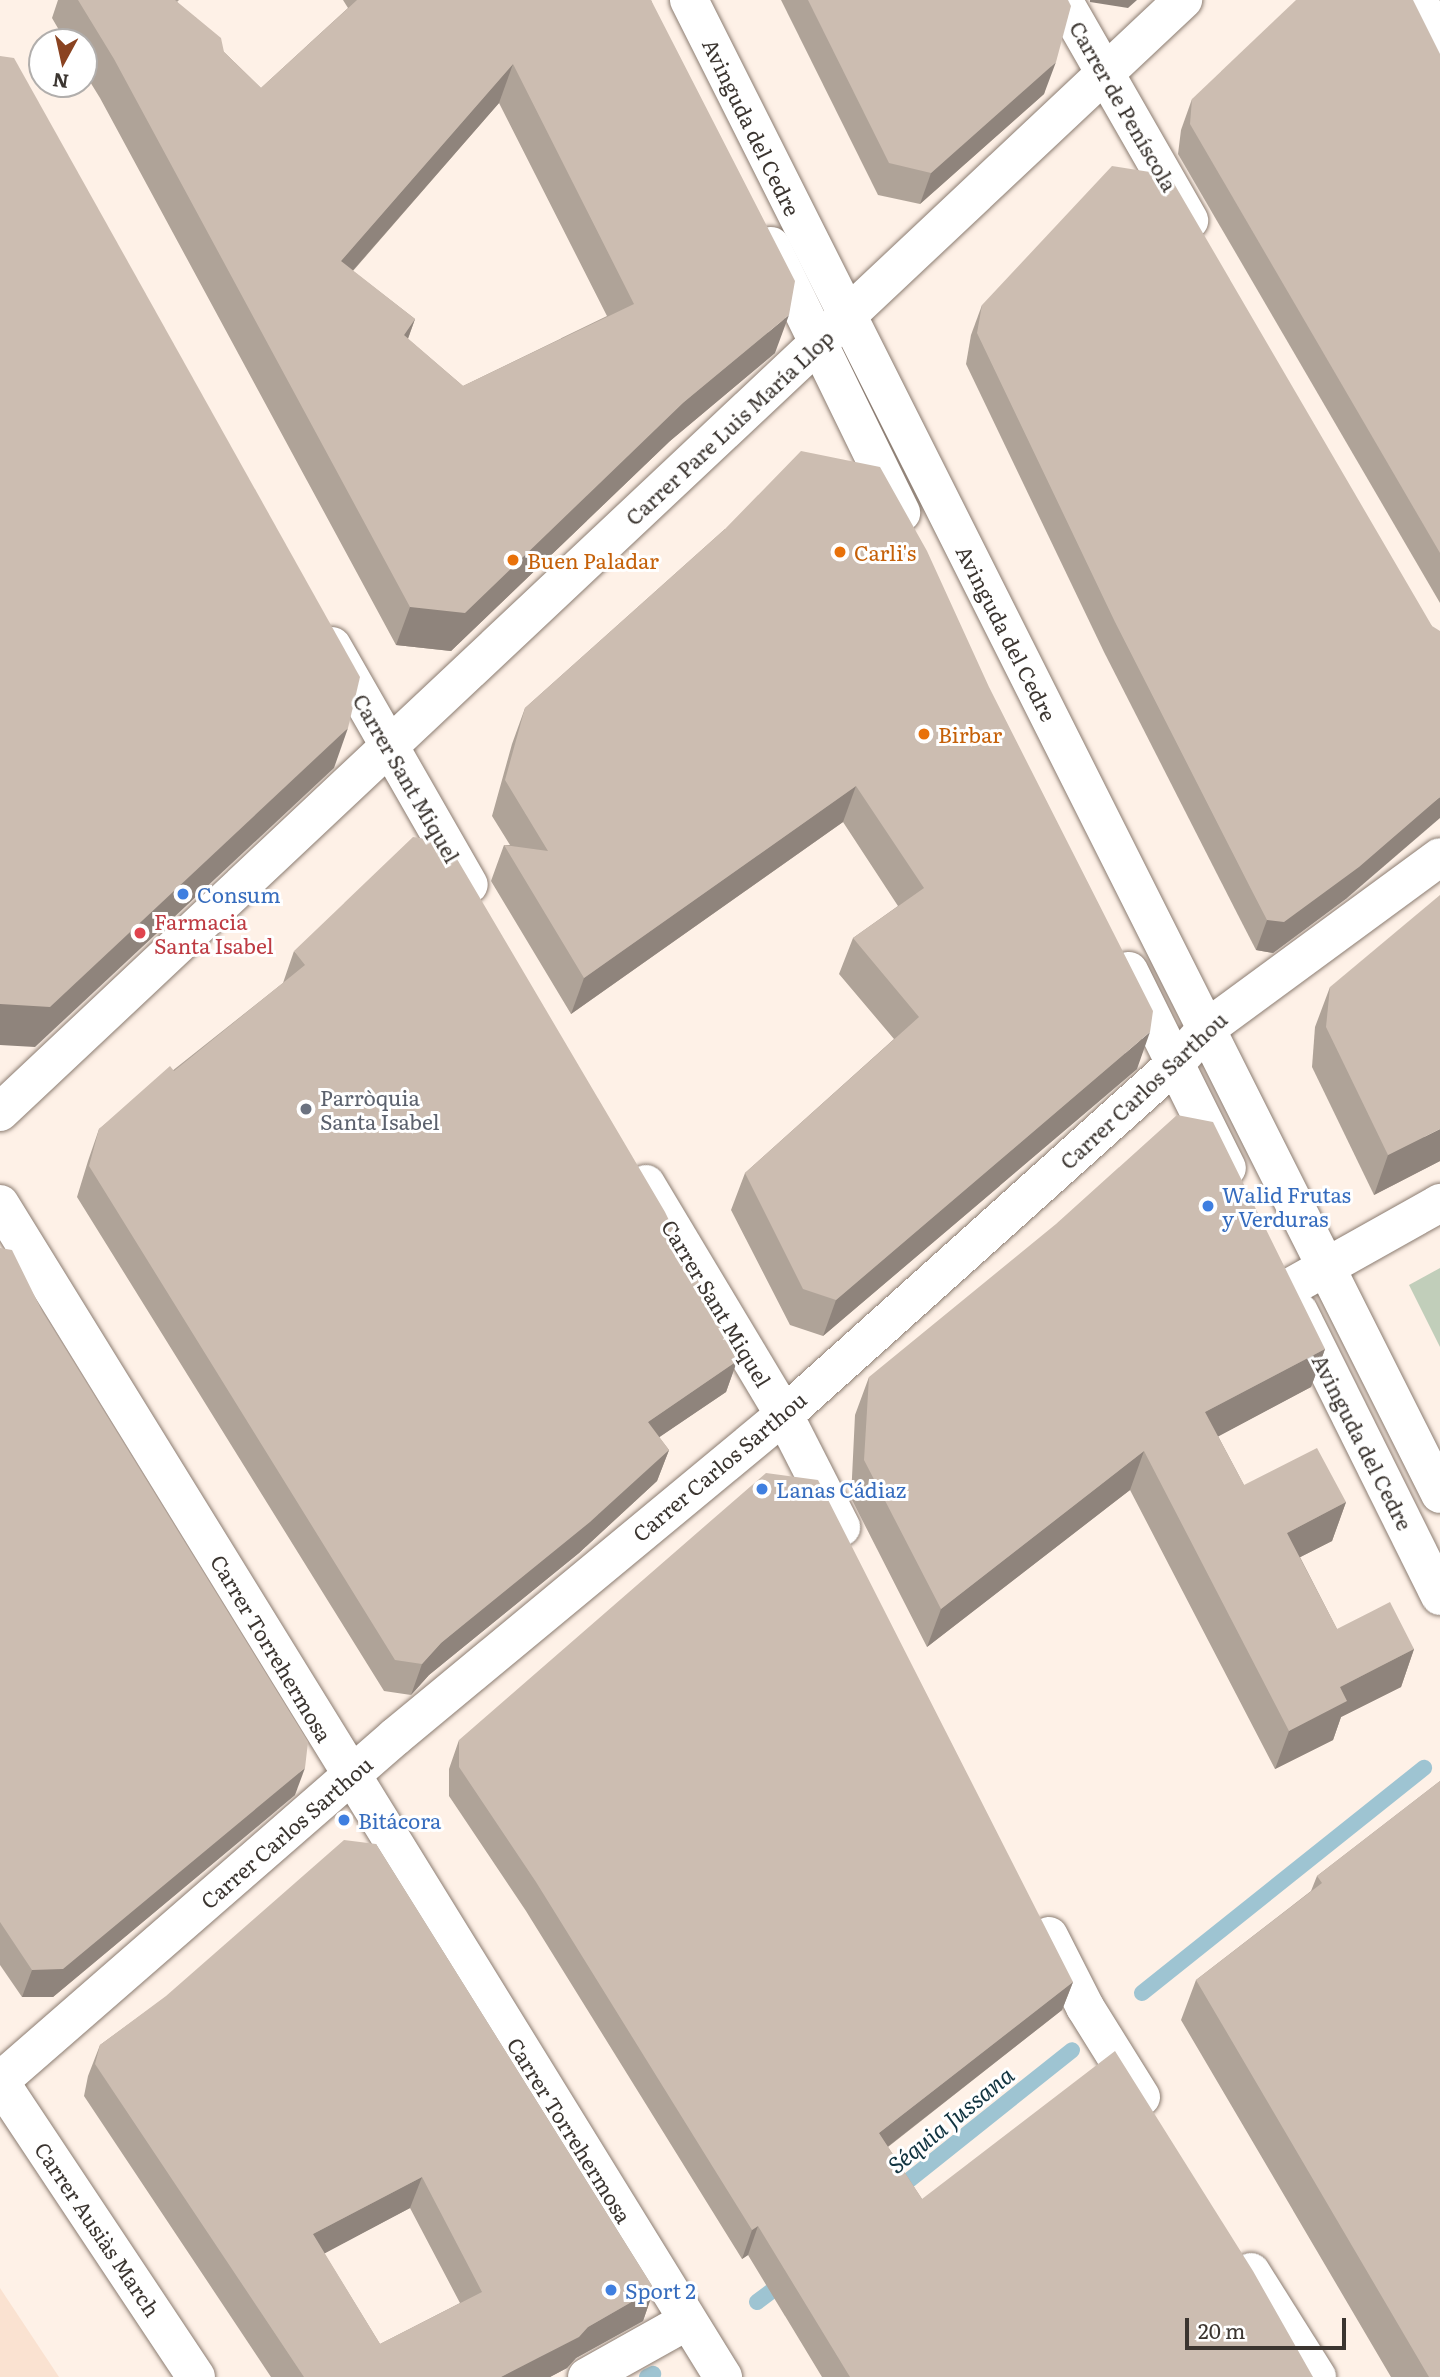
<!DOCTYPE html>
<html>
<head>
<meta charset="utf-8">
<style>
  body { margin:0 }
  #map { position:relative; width:1440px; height:2377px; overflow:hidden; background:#fef1e7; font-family:Literata,serif }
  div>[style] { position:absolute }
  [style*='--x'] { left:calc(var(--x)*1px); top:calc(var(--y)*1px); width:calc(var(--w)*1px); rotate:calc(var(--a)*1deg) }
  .built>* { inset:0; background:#fae2d1 }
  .green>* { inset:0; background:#c1ceba }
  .stream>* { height:16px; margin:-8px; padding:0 8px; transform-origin:8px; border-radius:8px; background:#9ec4d2 }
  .roads { filter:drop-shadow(0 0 2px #8b7c71) drop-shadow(0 0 2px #8b7c71) }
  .minor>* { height:38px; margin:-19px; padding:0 19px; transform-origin:19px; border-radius:19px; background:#fff }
  .wall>* { inset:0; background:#afa398 }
  .shaded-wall>* { inset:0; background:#8f847c }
  .building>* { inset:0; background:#ccbdb1 }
  .dots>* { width:19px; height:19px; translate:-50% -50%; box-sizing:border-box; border:4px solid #fff; border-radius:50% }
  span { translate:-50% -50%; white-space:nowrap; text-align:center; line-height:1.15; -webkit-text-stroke:6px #fff; paint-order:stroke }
  .street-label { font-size:21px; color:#3b3530 }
  .food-label { font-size:21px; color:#c56008 }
  .left { translate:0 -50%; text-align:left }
  .shop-label { font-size:21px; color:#366cbe }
  .health-label { font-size:21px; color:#be3a42 }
  .worship-label { font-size:21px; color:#5b616d }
  .water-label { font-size:23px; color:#113440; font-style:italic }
  .north { position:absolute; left:28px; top:28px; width:70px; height:70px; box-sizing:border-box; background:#fff; border:2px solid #b1aeac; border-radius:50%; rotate:188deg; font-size:19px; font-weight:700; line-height:28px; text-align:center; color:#3b3530 }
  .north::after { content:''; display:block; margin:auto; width:24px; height:32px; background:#8a4321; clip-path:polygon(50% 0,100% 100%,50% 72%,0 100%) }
  .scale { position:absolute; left:1185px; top:2318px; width:161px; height:32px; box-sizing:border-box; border:4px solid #3b3530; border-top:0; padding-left:9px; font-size:21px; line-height:24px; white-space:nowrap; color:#3b3530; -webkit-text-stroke:5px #fff; paint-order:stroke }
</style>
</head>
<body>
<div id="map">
  <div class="built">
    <div style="clip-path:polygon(0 2288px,59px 2377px,0 2377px)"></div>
  </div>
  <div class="green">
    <div style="clip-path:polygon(1440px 1268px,1440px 1347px,1409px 1285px)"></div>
  </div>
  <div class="stream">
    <div style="--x:1142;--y:1993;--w:361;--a:-38.6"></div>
    <div style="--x:893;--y:2193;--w:229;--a:-38.6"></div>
    <div style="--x:757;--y:2302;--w:36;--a:-37"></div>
    <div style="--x:647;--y:2377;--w:7;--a:-27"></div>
  </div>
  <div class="roads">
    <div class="minor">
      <div style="--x:689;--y:0;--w:1672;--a:63.31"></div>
      <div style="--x:1063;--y:0;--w:254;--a:60.2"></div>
      <div style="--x:1418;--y:0;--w:48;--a:62.9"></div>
      <div style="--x:771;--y:246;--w:297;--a:64"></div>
      <div style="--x:332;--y:646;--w:275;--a:60.2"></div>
      <div style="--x:1129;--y:971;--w:220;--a:63.6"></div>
      <div style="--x:0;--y:1112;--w:1624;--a:-43.23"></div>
      <div style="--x:646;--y:1184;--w:269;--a:59.1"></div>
      <div style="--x:784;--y:1415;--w:126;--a:63"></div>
      <div style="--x:0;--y:1204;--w:1378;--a:58.35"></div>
      <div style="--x:1287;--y:1289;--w:176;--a:-29.3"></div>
      <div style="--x:1299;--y:1312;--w:317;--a:63.6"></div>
      <div style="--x:1049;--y:1936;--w:80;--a:63.1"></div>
      <div style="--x:1085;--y:2007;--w:106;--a:58.1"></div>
      <div style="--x:0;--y:2081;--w:524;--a:-41.05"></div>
      <div style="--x:395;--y:1737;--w:505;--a:-39.62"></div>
      <div style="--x:784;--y:1415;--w:525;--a:-41.91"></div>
      <div style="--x:1175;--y:1064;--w:47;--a:-48.5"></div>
      <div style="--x:1206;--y:1029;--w:290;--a:-36.3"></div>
      <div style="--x:0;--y:2082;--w:354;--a:56.4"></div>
      <div style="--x:1251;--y:2272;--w:124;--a:57.8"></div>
      <div style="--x:587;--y:2377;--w:115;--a:-29.2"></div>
    </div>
  </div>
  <div class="wall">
    <div style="clip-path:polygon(evenodd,58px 0,179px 0,177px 2px,224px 52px,261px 88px,348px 8px,343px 0,651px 0,775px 353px,670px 441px,451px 651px,396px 645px,100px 98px,84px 72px,84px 42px,66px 42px,52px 18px,58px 0,499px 103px,607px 316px,463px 386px,408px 339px,415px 319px,353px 271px,499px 103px)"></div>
    <div style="clip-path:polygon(781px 0,1068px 0,1044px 94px,920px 204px,878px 195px)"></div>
    <div style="clip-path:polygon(1440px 54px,1440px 603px,1178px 154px,1181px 130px,1192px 99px)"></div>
    <div style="clip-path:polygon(982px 305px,1432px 626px,1347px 898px,1273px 953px,1256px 950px,1240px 919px,1104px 652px,966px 364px,971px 335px)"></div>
    <div style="clip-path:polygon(725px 529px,1137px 1069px,823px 1336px,790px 1325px,731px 1210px,745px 1173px,894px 1039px,839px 974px,853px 938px,898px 906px,843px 822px,571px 1014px,491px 881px,504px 845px,510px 845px,492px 816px,512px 744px,525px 708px)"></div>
    <div style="clip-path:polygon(294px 951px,737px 1361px,726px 1392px,659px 1437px,669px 1450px,657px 1481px,579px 1553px,429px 1675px,411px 1695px,384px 1691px,77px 1197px,88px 1161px,99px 1129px,283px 983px)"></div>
    <div style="clip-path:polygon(1330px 987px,1440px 1161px,1374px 1195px,1312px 1067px,1315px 1027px)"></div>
    <div style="clip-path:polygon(0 1248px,43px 1313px,295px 1795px,53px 1997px,22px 1997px,0 1965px)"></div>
    <div style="clip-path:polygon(1325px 1349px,1311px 1387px,1218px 1436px,1244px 1485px,1346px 1502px,1332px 1541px,1300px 1557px,1337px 1629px,1414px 1649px,1401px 1687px,1341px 1717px,1333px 1740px,1275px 1769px,1130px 1490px,927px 1647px,851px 1498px,855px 1415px,869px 1377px)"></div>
    <div style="clip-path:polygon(459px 1740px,1073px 1982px,1062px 2010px,888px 2147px,922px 2199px,1313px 2377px,822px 2377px,748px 2255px,742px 2259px,526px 1911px,449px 1796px,449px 1769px)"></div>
    <div style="clip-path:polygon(1440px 1781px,1440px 2377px,1391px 2377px,1181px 2020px,1196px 1980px,1311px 1891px,1317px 1876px)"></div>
    <div style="clip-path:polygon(evenodd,376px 1844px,654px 2289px,643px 2321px,576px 2358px,567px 2368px,550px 2377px,271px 2377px,84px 2096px,88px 2076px,100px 2045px,376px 1844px,410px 2208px,460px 2303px,380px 2344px,324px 2253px,410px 2208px)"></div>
  </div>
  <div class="shaded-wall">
    <div style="clip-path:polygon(1090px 0,1137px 0,1128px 8px,1090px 2px)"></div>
    <div style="clip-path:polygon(1056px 62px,1044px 94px,920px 204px,931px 173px)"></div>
    <div style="clip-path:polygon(513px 64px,499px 103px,327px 300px,341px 261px)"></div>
    <div style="clip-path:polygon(789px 315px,775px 353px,670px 441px,451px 651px,396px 645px,410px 607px,684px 402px)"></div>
    <div style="clip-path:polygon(415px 319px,401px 357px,404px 335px)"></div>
    <div style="clip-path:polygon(348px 728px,334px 768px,35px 1047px,0 1045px,0 1004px)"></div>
    <div style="clip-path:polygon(856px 786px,843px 822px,571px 1014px,584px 978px)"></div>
    <div style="clip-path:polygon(1440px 797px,1440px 818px,1347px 898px,1273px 953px,1256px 950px,1267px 920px)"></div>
    <div style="clip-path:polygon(1150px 1032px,1137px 1069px,823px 1336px,836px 1300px)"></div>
    <div style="clip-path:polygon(1440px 1129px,1440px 1161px,1374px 1195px,1388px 1155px)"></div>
    <div style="clip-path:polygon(1325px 1349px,1311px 1387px,1191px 1451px,1205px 1412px)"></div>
    <div style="clip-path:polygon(737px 1361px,726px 1392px,636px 1453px,648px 1422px)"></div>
    <div style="clip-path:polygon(669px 1450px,657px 1481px,579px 1553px,429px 1675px,411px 1695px,422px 1664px,441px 1643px)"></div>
    <div style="clip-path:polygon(1144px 1451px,1130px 1490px,927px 1647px,941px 1609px)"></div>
    <div style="clip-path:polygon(1346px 1502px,1332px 1541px,1273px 1571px,1287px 1533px)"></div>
    <div style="clip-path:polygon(1414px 1649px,1401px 1687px,1341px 1717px,1333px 1740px,1275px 1769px,1289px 1731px,1340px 1687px)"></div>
    <div style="clip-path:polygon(305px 1768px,295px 1795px,53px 1997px,22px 1997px,32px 1970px)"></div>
    <div style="clip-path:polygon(1073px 1982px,1062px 2010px,868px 2162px,879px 2133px)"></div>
    <div style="clip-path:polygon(422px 2177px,410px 2208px,301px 2266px,313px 2234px)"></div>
    <div style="clip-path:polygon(758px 2226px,748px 2255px,742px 2259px,752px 2230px)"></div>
    <div style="clip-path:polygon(654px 2289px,643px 2321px,576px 2358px,567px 2368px,550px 2377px,501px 2377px)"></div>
  </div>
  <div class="building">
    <div style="clip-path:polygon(evenodd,78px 0,175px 0,221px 38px,224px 52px,261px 88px,357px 0,651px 0,795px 281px,789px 315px,684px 402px,465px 613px,410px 607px,114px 59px,78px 0,513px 64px,634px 304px,463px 386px,404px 335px,415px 319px,341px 261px,513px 64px)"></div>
    <div style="clip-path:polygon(808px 0,1068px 0,1071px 6px,1056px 62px,931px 173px,889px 163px)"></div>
    <div style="clip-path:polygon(1296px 0,1413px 0,1440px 54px,1440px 553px,1190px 124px,1192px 99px)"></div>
    <div style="clip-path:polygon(0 56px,14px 58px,360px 677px,348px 728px,50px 1007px,0 1004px)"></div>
    <div style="clip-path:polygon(1112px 166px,1169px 175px,1432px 626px,1440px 631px,1440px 797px,1359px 867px,1284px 922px,1267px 920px,1251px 889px,1115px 622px,977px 333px,982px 305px)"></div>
    <div style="clip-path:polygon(801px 451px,880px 467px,927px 551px,989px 687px,1153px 1011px,1150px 1032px,836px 1300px,803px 1289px,745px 1173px,919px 1017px,853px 938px,924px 888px,856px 786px,584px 978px,504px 845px,548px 851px,505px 780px,525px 708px,725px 529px)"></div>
    <div style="clip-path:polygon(413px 837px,447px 842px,665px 1212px,737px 1361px,648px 1422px,669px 1450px,590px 1522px,441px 1643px,422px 1664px,395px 1660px,89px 1166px,99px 1129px,170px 1066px,174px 1071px,305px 965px,294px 951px)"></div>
    <div style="clip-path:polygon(1440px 895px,1440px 1129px,1388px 1155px,1326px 1027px,1330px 987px)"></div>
    <div style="clip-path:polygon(1177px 1115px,1213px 1122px,1325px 1349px,1205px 1412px,1244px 1485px,1317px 1448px,1346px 1502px,1287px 1533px,1337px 1629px,1390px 1602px,1414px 1649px,1340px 1687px,1347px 1701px,1289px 1731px,1144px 1451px,941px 1609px,864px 1460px,869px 1377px,1056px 1224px)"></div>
    <div style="clip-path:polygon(0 1248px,12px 1250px,43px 1313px,308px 1742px,305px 1768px,63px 1969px,32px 1970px,0 1922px)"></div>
    <div style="clip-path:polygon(766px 1473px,818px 1480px,1073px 1982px,879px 2133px,922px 2199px,1115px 2051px,1253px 2271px,1313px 2377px,850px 2377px,758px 2226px,752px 2230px,536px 1882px,459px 1767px,459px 1740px)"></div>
    <div style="clip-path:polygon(1440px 1781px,1440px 2377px,1429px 2377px,1196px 1980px,1322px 1883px,1317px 1876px)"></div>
    <div style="clip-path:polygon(evenodd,344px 1840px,376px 1844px,654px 2289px,588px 2327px,579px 2337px,501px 2377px,304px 2377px,95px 2064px,100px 2045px,166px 1996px,344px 1840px,422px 2177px,482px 2292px,380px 2344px,313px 2234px,422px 2177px)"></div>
  </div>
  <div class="dots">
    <div style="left:840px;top:552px;background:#e8710a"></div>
    <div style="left:513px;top:560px;background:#e8710a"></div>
    <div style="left:924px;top:734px;background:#e8710a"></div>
    <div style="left:183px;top:894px;background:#3f7fe0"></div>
    <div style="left:140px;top:933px;background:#e0444e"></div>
    <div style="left:306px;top:1109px;background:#6b7280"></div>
    <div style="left:1208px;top:1206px;background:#3f7fe0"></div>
    <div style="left:762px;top:1489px;background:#3f7fe0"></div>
    <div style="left:344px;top:1820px;background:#3f7fe0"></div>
    <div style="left:611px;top:2290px;background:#3f7fe0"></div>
  </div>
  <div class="street-label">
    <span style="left:1124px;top:106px;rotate:60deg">Carrer de Peníscola</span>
    <span style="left:752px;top:127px;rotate:64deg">Avinguda del Cedre</span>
    <span style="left:729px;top:427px;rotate:-43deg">Carrer Pare Luis María Llop</span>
    <span style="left:1007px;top:633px;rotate:63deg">Avinguda del Cedre</span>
    <span style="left:407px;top:778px;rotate:60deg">Carrer Sant Miquel</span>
    <span style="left:1143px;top:1090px;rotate:-43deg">Carrer Carlos Sarthou</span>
    <span style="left:717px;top:1303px;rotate:59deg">Carrer Sant Miquel</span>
    <span style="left:1363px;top:1442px;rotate:63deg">Avinguda del Cedre</span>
    <span style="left:719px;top:1466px;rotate:-40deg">Carrer Carlos Sarthou</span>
    <span style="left:272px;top:1648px;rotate:59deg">Carrer Torrehermosa</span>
    <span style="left:286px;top:1832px;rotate:-41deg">Carrer Carlos Sarthou</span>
    <span style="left:570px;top:2130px;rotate:58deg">Carrer Torrehermosa</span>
    <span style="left:98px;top:2229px;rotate:56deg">Carrer Ausiàs March</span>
  </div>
  <div class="food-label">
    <span class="left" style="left:854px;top:552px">Carli's</span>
    <span class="left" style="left:527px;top:560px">Buen Paladar</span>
    <span class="left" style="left:938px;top:734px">Birbar</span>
  </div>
  <div class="shop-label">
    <span class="left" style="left:197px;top:894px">Consum</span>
    <span class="left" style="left:1222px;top:1206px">Walid Frutas<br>y Verduras</span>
    <span class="left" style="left:776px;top:1489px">Lanas Cádiaz</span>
    <span class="left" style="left:358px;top:1820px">Bitácora</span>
    <span class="left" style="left:625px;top:2290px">Sport 2</span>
  </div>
  <div class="health-label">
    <span class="left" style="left:154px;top:933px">Farmacia<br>Santa Isabel</span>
  </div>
  <div class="worship-label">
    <span class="left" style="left:320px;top:1109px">Parròquia<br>Santa Isabel</span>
  </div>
  <div class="water-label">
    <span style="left:950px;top:2119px;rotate:-39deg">Séquia Jussana</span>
  </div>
  <div class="north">N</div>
  <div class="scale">20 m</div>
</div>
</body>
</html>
